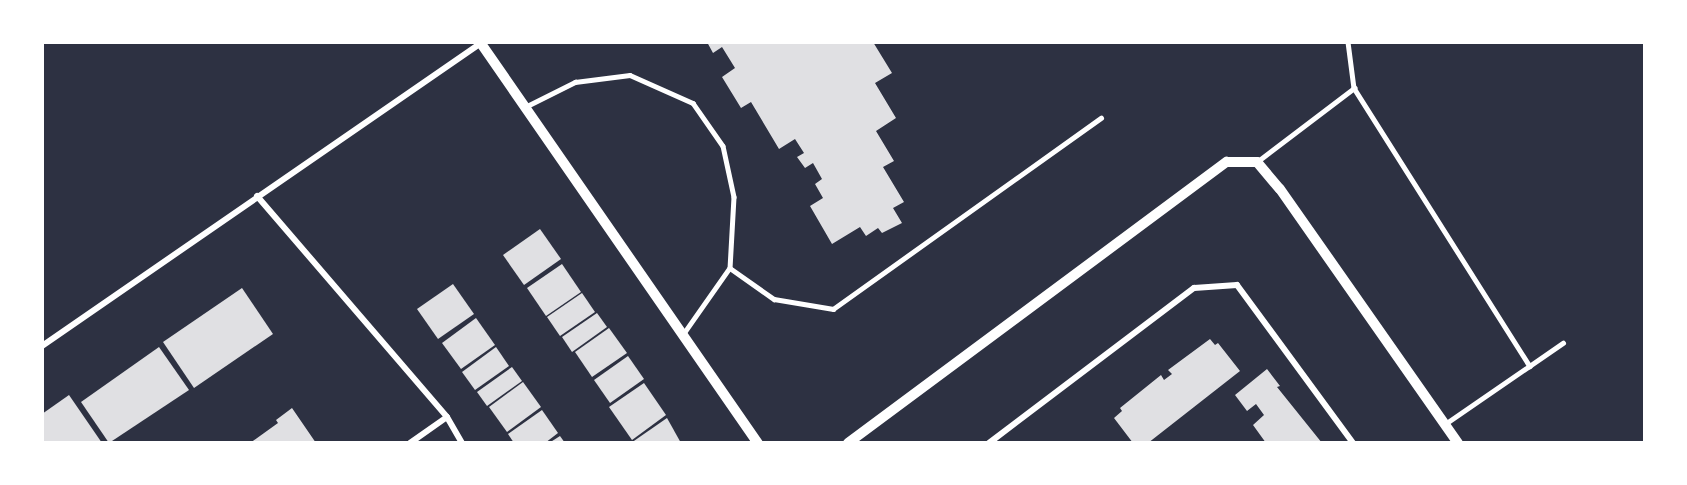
<!DOCTYPE html>
<html>
<head>
<meta charset="utf-8">
<style>
  body { margin:0 }
  #map { position:relative; width:1687px; height:485px; overflow:hidden; background:#2d3142; font-family:"Source Sans 3",sans-serif }
  div>[style] { position:absolute }
  [style*='--x'] { left:calc(var(--x)*1px); top:calc(var(--y)*1px); width:calc(var(--w)*1px); rotate:calc(var(--a)*1deg) }
  .building>* { inset:0; background:#e0e0e3 }
  .service>* { height:4.5px; margin:-2.25px; padding:0 2.25px; transform-origin:2.25px; border-radius:2.25px; background:#fff }
  .minor>* { height:6px; margin:-3px; padding:0 3px; transform-origin:3px; border-radius:3px; background:#fff }
  .tertiary>* { height:10px; margin:-5px; padding:0 5px; transform-origin:5px; border-radius:5px; background:#fff }
  span { translate:-50% -50%; white-space:nowrap; text-align:center; line-height:1.15; -webkit-text-stroke:6px #fff; paint-order:stroke }
  .frame { position:absolute; inset:0; border:44px solid #fff; pointer-events:none }
</style>
</head>
<body>
<div id="map">
  <div class="building">
    <div style="clip-path:polygon(707px 42px,873px 42px,892px 73px,875px 83px,896px 118px,876px 131px,894px 161px,883px 167px,904px 202px,893px 208px,902px 223px,882px 233px,878px 228px,866px 236px,860px 227px,832px 244px,810px 206px,823px 198px,815px 184px,822px 179px,813px 163px,805px 168px,797px 157px,804px 153px,795px 139px,779px 149px,751px 102px,741px 108px,722px 77px,735px 68px,722px 47px,713px 53px)"></div>
    <div style="clip-path:polygon(540px 229px,561px 259px,524px 285px,503px 255px)"></div>
    <div style="clip-path:polygon(562px 264px,581px 292px,546px 316px,527px 288px)"></div>
    <div style="clip-path:polygon(453px 284px,474px 314px,438px 339px,417px 309px)"></div>
    <div style="clip-path:polygon(242px 288px,273px 334px,194px 388px,163px 342px)"></div>
    <div style="clip-path:polygon(582px 293px,595px 312px,560px 336px,547px 317px)"></div>
    <div style="clip-path:polygon(597px 313px,607px 327px,572px 352px,562px 337px)"></div>
    <div style="clip-path:polygon(476px 318px,495px 345px,461px 369px,442px 343px)"></div>
    <div style="clip-path:polygon(609px 328px,627px 353px,592px 377px,575px 352px)"></div>
    <div style="clip-path:polygon(1210px 339px,1215px 345px,1218px 343px,1240px 371px,1148px 443px,1133px 443px,1114px 418px,1122px 411px,1120px 408px,1161px 375px,1164px 380px,1172px 374px,1168px 370px)"></div>
    <div style="clip-path:polygon(159px 347px,189px 390px,109px 443px,81px 402px)"></div>
    <div style="clip-path:polygon(496px 347px,509px 366px,475px 390px,462px 372px)"></div>
    <div style="clip-path:polygon(628px 356px,644px 379px,610px 403px,594px 380px)"></div>
    <div style="clip-path:polygon(512px 367px,522px 381px,487px 406px,477px 392px)"></div>
    <div style="clip-path:polygon(1267px 369px,1280px 386px,1277px 387px,1322px 443px,1266px 443px,1253px 425px,1264px 415px,1256px 404px,1247px 411px,1235px 395px)"></div>
    <div style="clip-path:polygon(523px 382px,541px 407px,507px 432px,489px 407px)"></div>
    <div style="clip-path:polygon(644px 383px,666px 415px,632px 440px,609px 407px)"></div>
    <div style="clip-path:polygon(69px 395px,102px 443px,42px 443px,42px 414px)"></div>
    <div style="clip-path:polygon(292px 408px,316px 443px,250px 443px,278px 423px,276px 420px)"></div>
    <div style="clip-path:polygon(542px 410px,558px 433px,545px 443px,514px 443px,508px 434px)"></div>
    <div style="clip-path:polygon(667px 418px,681px 443px,631px 443px)"></div>
    <div style="clip-path:polygon(560px 436px,565px 443px,549px 443px)"></div>
  </div>
  <div class="service">
    <div style="--x:1348;--y:42;--w:46;--a:82.6"></div>
    <div style="--x:1354;--y:88;--w:329;--a:57.7"></div>
    <div style="--x:525;--y:107;--w:56;--a:-26.6"></div>
    <div style="--x:575;--y:82;--w:55;--a:-7.3"></div>
    <div style="--x:630;--y:75;--w:69;--a:24"></div>
    <div style="--x:693;--y:103;--w:52;--a:55.1"></div>
    <div style="--x:723;--y:146;--w:52;--a:77.8"></div>
    <div style="--x:734;--y:197;--w:71;--a:93.2"></div>
    <div style="--x:730;--y:268;--w:82;--a:125"></div>
    <div style="--x:1258;--y:161;--w:121;--a:-37.2"></div>
    <div style="--x:730;--y:268;--w:54;--a:35.2"></div>
    <div style="--x:774;--y:299;--w:60;--a:9.6"></div>
    <div style="--x:833;--y:309;--w:329;--a:-35.5"></div>
    <div style="--x:1445;--y:424;--w:143;--a:-34.5"></div>
  </div>
  <div class="minor">
    <div style="--x:257;--y:196;--w:291;--a:49.3"></div>
    <div style="--x:447;--y:417;--w:30;--a:60"></div>
    <div style="--x:42;--y:346;--w:533;--a:-34.61"></div>
    <div style="--x:410;--y:443;--w:45;--a:-35.1"></div>
    <div style="--x:989;--y:443;--w:257;--a:-37.1"></div>
    <div style="--x:1194;--y:288;--w:43;--a:-4"></div>
    <div style="--x:1237;--y:285;--w:196;--a:53.7"></div>
  </div>
  <div class="tertiary">
    <div style="--x:480;--y:42;--w:488;--a:55.3"></div>
    <div style="--x:848;--y:443;--w:472;--a:-36.6"></div>
    <div style="--x:1227;--y:162;--w:30;--a:0"></div>
    <div style="--x:1257;--y:162;--w:35;--a:50"></div>
    <div style="--x:1280;--y:189;--w:310;--a:55"></div>
  </div>
  <div class="frame"></div>
</div>
</body>
</html>
